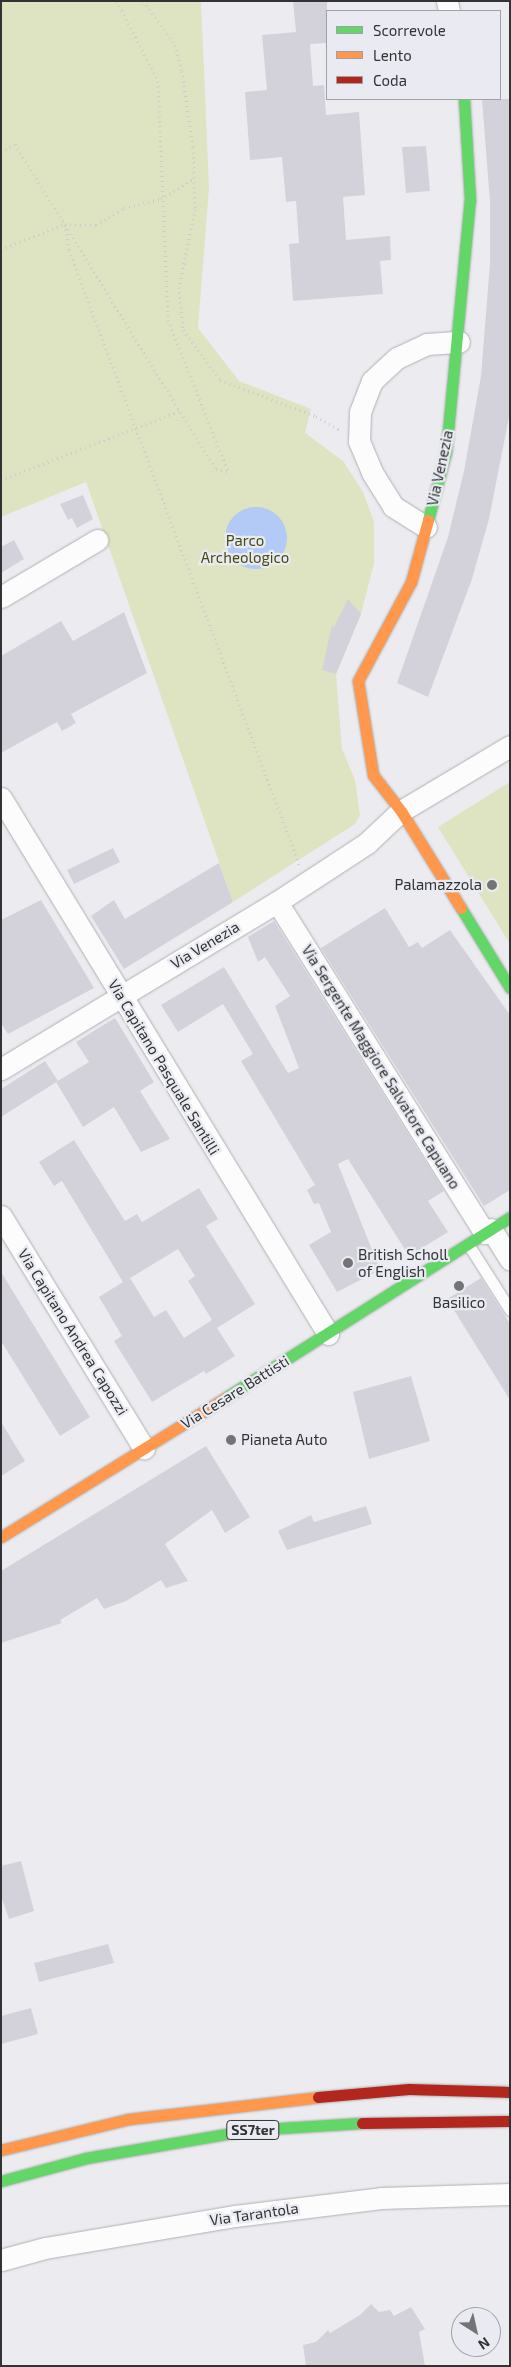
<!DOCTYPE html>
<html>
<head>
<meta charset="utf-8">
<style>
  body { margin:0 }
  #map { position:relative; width:511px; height:2367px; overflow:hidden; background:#ececf0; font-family:"Exo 2",sans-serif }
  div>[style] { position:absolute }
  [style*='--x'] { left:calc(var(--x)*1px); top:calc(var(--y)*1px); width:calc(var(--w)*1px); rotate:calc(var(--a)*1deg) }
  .green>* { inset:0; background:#dee3c1 }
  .water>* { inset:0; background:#b3caf7 }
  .round { border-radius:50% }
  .building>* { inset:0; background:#d3d2db }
  .path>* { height:3px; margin-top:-1.5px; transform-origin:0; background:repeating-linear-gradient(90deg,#ccc 0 1px,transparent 0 5px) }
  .roads { filter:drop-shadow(0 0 1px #afb0b2) drop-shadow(0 0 1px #afb0b2) }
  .lane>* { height:11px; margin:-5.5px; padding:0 5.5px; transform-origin:5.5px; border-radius:5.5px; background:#fcfcfd }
  .street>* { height:21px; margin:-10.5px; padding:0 10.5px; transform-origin:10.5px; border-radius:10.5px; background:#fcfcfd }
  .fast>* { height:11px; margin:-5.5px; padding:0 5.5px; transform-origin:5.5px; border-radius:5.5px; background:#63d668 }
  .slow>* { height:11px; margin:-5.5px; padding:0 5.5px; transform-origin:5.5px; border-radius:5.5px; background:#ff974d }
  .jam>* { height:11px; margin:-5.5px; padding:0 5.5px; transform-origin:5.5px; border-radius:5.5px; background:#b3261e }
  .dots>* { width:14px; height:14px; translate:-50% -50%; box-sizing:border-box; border:2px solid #eaebf2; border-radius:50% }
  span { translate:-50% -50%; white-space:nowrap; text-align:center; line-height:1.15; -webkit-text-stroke:4.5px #eaebf2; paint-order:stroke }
  .shield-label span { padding:1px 4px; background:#eaebf2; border:1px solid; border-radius:4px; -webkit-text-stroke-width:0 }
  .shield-label { font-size:14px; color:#323335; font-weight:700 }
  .street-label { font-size:15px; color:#323335 }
  .park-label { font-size:15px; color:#464b14 }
  .poi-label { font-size:15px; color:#323335 }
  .right { translate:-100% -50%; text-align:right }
  .left { translate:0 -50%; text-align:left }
  .frame { position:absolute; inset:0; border:2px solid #323335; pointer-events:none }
  .legend { position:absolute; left:326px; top:10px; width:175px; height:90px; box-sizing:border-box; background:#eaebf2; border:1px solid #a0a1a6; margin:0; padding:6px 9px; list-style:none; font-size:15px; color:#323335 }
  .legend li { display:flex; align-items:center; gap:10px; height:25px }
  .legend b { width:25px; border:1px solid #a0a1a6 }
  .north { position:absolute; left:451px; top:2307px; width:50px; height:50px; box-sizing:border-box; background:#eaebf2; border:1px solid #a0a1a6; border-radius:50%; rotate:145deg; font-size:14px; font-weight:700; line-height:20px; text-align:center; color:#323335 }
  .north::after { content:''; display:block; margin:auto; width:18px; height:22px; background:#737476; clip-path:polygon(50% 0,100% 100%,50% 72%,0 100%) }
</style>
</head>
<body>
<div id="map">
  <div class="green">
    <div style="clip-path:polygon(1px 1px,201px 1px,209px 188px,198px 328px,239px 381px,311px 409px,305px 433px,343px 461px,363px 492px,374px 522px,374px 563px,361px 614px,336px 674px,342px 749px,355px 780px,360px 815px,355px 824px,233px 902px,86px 482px,1px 517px)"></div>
    <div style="clip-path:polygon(510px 782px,510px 944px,438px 827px)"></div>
  </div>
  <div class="water">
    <div class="round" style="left:225px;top:507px;width:62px;height:62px"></div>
  </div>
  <div class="building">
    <div style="clip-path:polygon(293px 1px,327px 1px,327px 43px,310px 44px,313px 86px,324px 85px,326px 115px,359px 112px,365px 195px,343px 197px,346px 240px,390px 236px,391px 260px,380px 261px,383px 294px,293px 301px,289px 244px,299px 243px,296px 201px,286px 202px,282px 157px,250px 160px,245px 92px,267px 90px,262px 35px,296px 32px)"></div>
    <div style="clip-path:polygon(482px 99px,510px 99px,510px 412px,489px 519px,472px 579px,428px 697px,397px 683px,448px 537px,464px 471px,481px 376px,490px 263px,490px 203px)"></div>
    <div style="clip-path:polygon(426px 146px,430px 191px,406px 193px,402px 147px)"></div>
    <div style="clip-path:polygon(83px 495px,93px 519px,77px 528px,72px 518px,68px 520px,60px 504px)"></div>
    <div style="clip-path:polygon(14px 540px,24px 559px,1px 573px,1px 547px)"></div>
    <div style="clip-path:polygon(348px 599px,361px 614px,336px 674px,322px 670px,332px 625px,334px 627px)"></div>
    <div style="clip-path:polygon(124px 612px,147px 673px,71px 714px,76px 723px,62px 731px,57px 722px,1px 753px,1px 656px,61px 621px,73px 641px)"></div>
    <div style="clip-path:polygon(113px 848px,120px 862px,74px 884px,67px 870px)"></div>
    <div style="clip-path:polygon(219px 863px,233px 902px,124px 969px,91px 916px,114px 900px,125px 919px)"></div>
    <div style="clip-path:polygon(41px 900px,94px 988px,8px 1034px,1px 1023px,1px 920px)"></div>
    <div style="clip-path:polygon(385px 908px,409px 947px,418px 942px,422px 948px,450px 930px,510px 1015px,510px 1190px,484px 1206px,321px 948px)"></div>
    <div style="clip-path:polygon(274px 921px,444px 1191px,428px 1201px,448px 1232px,409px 1256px,348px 1159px,338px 1164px,380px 1270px,337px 1292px,309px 1245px,331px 1232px,319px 1203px,314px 1204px,307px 1190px,315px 1185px,241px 1061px,253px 1054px,223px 1004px,178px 1032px,161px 1005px,224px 967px,288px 1073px,299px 1068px,275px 1006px,290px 996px,265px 957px,258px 962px,248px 937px)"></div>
    <div style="clip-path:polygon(115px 1018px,154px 1082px,140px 1091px,170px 1139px,141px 1152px,114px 1107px,83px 1127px,56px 1082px,89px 1062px,76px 1042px)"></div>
    <div style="clip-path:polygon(45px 1061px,58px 1081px,1px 1117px,1px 1089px)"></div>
    <div style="clip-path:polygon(evenodd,74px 1140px,125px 1221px,137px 1214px,142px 1222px,199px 1188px,218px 1219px,206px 1226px,255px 1304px,217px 1328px,235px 1356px,206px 1374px,204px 1371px,152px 1402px,114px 1341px,122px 1336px,99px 1297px,123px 1282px,62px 1181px,54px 1186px,39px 1162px,74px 1140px,178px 1249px,195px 1276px,188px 1281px,212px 1320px,184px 1338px,166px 1310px,154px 1317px,130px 1278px,127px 1280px,178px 1249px)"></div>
    <div style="clip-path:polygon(1px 1272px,90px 1417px,60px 1436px,1px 1341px)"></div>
    <div style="clip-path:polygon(481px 1278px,510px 1324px,510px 1400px,447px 1299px)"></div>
    <div style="clip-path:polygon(411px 1376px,430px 1441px,369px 1459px,353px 1392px)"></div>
    <div style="clip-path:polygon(1px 1422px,25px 1461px,1px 1476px)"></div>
    <div style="clip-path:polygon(206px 1446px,250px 1517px,225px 1533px,212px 1510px,165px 1544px,188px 1581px,166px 1588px,161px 1580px,126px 1601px,104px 1609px,97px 1598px,60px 1620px,62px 1623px,1px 1643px,1px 1571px)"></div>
    <div style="clip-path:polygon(366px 1506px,372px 1524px,287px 1550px,278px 1531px,311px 1515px,314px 1522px)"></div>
    <div style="clip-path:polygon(21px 1861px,34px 1911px,9px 1919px,1px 1896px,1px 1866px)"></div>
    <div style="clip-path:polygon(108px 1944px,114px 1963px,39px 1982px,34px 1963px)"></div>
    <div style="clip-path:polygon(31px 2008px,38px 2034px,1px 2044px,1px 2016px)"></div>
    <div style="clip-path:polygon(371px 2304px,379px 2312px,390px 2310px,394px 2316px,411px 2307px,425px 2329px,419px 2332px,425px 2366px,306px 2366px,303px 2345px,316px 2342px,328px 2330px,330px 2333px,360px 2315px)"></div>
  </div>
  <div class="path">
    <div style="--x:117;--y:1;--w:90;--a:62.9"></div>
    <div style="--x:158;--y:81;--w:239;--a:87.6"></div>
    <div style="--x:168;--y:320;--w:165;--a:68.3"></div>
    <div style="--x:143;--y:1;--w:54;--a:54"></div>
    <div style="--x:175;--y:45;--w:27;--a:75"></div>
    <div style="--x:182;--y:71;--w:77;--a:81.8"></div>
    <div style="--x:193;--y:147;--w:62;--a:88.2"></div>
    <div style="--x:195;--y:209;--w:80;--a:101.6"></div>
    <div style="--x:179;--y:287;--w:43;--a:84.7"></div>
    <div style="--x:183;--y:330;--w:62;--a:53.5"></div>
    <div style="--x:220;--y:380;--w:103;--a:20.6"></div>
    <div style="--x:316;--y:416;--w:27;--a:31"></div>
    <div style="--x:1;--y:152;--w:16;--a:-30"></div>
    <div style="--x:15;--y:144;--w:382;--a:58.3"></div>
    <div style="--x:216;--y:469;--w:12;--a:14"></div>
    <div style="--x:65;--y:224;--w:26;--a:81"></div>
    <div style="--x:69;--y:250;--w:656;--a:69.46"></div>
    <div style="--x:1;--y:249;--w:69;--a:-21.3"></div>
    <div style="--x:65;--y:224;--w:31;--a:2"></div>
    <div style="--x:96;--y:225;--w:33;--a:-31"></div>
    <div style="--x:124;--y:208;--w:38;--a:-14"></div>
    <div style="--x:161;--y:199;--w:38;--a:-32"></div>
    <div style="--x:1;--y:480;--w:192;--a:-21.1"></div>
  </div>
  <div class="roads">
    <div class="lane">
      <div style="--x:468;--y:1244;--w:78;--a:57.5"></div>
    </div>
    <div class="street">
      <div style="--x:447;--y:1;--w:10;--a:79"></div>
      <div style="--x:426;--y:527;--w:39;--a:-148"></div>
      <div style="--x:393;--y:506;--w:40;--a:-122"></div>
      <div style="--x:372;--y:472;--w:34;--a:-113"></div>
      <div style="--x:359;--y:441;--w:29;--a:-88"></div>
      <div style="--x:360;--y:412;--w:33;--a:-69"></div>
      <div style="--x:372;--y:381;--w:34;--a:-43"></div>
      <div style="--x:397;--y:358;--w:33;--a:-25"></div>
      <div style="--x:427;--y:344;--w:32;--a:-4"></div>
      <div style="--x:1;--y:597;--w:112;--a:-30.7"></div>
      <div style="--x:1;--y:798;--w:628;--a:58.61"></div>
      <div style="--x:277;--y:902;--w:391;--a:57.9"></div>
      <div style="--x:1;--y:1069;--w:323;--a:-31.2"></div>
      <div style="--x:277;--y:902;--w:108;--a:-33.2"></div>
      <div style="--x:367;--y:843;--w:47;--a:-43.3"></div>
      <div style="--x:401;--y:811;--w:127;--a:-30.8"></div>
      <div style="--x:1;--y:1216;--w:273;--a:58.4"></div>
      <div style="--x:491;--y:1229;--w:36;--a:58"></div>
      <div style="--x:1;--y:2260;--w:46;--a:-15.3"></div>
      <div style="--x:45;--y:2248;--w:193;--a:-9.6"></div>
      <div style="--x:235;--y:2216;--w:147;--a:-7"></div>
      <div style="--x:381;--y:2198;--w:129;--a:-1.8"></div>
    </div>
    <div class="fast">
      <div style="--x:428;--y:520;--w:70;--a:-75.2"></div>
      <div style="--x:446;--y:452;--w:253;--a:-84.6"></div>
      <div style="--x:470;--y:200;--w:101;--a:-93.4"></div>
      <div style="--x:461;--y:908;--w:94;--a:58.5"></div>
      <div style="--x:225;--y:1398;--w:338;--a:-32.4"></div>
      <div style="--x:1;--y:2181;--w:88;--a:-15.1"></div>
      <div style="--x:86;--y:2158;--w:165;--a:-9.7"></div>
      <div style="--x:249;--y:2130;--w:113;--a:-3.5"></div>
    </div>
    <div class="slow">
      <div style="--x:428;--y:520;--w:64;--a:105.3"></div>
      <div style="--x:411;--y:582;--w:112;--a:118.2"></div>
      <div style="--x:358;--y:681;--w:95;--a:80.9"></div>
      <div style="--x:373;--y:775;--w:46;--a:52.1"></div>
      <div style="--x:401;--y:811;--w:114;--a:58.3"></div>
      <div style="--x:1;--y:1537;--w:264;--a:-31.8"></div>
      <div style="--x:1;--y:2150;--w:132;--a:-13.6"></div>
      <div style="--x:129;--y:2119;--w:190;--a:-6.6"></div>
    </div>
    <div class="jam">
      <div style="--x:318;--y:2097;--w:91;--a:-5"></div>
      <div style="--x:409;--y:2089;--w:101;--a:1.7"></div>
      <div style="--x:362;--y:2123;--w:148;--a:-0.8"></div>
    </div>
  </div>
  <div class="dots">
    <div style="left:492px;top:885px;background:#737476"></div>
    <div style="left:348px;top:1263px;background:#737476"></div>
    <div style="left:459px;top:1286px;background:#737476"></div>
    <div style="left:231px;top:1440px;background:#737476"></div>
  </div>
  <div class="shield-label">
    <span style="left:253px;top:2130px">SS7ter</span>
  </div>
  <div class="street-label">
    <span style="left:440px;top:468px;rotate:-78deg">Via Venezia</span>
    <span style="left:205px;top:945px;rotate:-31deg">Via Venezia</span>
    <span style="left:164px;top:1067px;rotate:59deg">Via Capitano Pasquale Santilli</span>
    <span style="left:381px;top:1067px;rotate:58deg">Via Sergente Maggiore Salvatore Capuano</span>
    <span style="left:73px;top:1332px;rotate:58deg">Via Capitano Andrea Capozzi</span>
    <span style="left:235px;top:1392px;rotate:-32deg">Via Cesare Battisti</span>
    <span style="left:254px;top:2214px;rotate:-8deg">Via Tarantola</span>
  </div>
  <div class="park-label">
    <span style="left:245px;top:549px">Parco<br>Archeologico</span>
  </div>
  <div class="poi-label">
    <span class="right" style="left:482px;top:885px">Palamazzola</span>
    <span class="left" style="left:358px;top:1263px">British Scholl<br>of English</span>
    <span style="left:459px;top:1303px">Basilico</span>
    <span class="left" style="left:241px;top:1440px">Pianeta Auto</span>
  </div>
  <div class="frame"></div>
  <ul class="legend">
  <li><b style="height:6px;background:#63d668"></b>Scorrevole</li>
  <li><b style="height:6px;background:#ff974d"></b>Lento</li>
  <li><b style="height:6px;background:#b3261e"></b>Coda</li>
  </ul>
  <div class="north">N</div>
</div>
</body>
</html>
